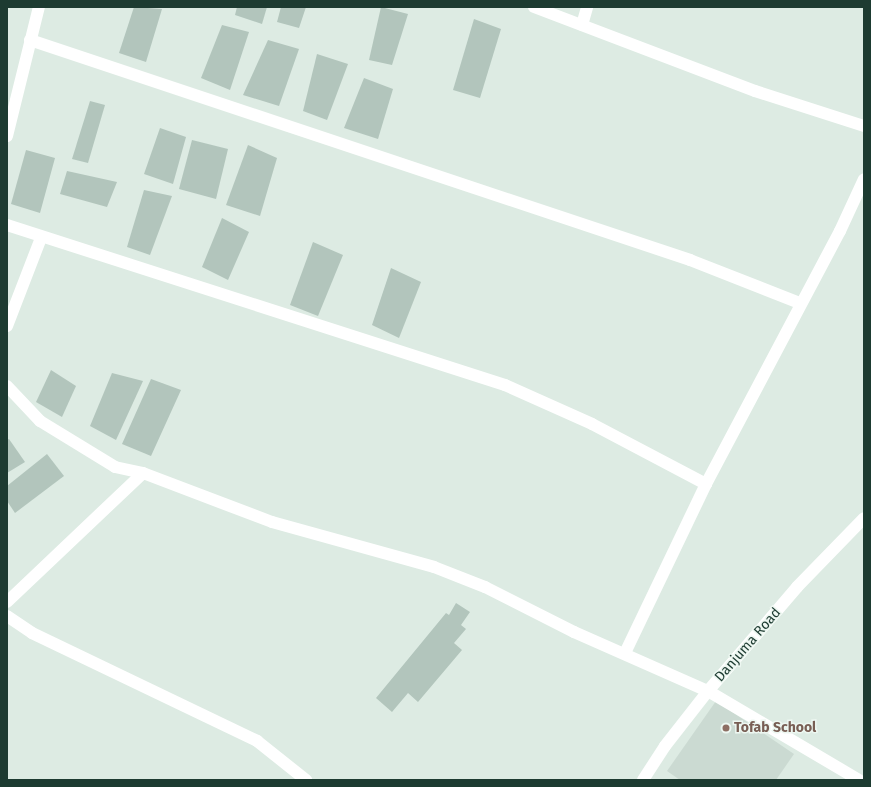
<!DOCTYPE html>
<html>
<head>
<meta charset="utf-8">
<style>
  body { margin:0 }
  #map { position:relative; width:871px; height:787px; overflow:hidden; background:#ddebe3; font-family:"Fira Sans",sans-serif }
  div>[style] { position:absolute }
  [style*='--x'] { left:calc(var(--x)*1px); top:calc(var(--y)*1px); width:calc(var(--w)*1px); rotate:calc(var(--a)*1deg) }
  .built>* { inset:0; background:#cbdad2 }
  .building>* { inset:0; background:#b2c5bc }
  .minor>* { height:12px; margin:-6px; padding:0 6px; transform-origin:6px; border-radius:6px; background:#fff }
  .dots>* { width:11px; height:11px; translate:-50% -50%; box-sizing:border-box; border:2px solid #edf7f1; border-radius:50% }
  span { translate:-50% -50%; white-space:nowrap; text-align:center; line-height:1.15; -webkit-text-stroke:3px #edf7f1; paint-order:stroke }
  .street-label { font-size:14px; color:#1d3b31 }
  .education-label { font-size:14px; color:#785e54; font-weight:700 }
  .left { translate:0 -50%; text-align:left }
  .frame { position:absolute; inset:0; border:8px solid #1d3b31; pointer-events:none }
</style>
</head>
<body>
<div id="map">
  <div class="built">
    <div style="clip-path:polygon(716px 701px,794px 754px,776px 780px,680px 780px,667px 771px)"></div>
  </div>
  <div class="building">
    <div style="clip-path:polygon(134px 7px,162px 9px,146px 62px,119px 53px)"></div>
    <div style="clip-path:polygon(237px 7px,267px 7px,262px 24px,235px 15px)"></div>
    <div style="clip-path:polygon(281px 7px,306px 7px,299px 28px,277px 22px)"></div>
    <div style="clip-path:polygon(381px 7px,408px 14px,392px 65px,369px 60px)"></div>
    <div style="clip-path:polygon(474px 19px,501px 29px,480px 98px,453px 90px)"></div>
    <div style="clip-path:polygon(222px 25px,249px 32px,230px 90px,201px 78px)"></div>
    <div style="clip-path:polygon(268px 40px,299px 49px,279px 106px,243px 95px)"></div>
    <div style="clip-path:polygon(317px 54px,348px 64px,327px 120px,303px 111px)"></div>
    <div style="clip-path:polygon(364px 78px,393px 89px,378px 139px,344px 128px)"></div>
    <div style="clip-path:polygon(90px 101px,105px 105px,88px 163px,72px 159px)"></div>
    <div style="clip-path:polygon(160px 128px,186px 137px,173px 184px,144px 174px)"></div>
    <div style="clip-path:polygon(192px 140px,228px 149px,216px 199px,179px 189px)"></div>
    <div style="clip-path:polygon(248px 145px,277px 158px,260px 216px,226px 205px)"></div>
    <div style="clip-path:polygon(26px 150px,55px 158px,40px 213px,11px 204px)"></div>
    <div style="clip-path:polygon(67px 171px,117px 182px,107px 207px,60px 194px)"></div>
    <div style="clip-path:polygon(144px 190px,172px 196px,150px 255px,127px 247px)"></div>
    <div style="clip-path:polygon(222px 218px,249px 232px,228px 280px,202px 267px)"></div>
    <div style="clip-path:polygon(313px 242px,343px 255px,318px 316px,290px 305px)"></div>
    <div style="clip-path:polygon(391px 268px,421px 282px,399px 338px,372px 325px)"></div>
    <div style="clip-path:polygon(51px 370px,76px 386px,62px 417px,36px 402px)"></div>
    <div style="clip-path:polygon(112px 373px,143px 381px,116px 440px,90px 426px)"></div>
    <div style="clip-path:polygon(151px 379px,181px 390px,151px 456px,122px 444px)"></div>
    <div style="clip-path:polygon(9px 439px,25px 462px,7px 473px,7px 440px)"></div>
    <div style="clip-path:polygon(47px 454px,64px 476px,15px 513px,7px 501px,7px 486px)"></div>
    <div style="clip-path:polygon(456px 603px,470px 612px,461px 625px,466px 629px,454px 643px,462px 650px,418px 702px,408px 693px,392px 712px,376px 698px,446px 613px,449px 615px)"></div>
  </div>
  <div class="minor">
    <div style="--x:534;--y:7;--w:236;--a:20.8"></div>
    <div style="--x:755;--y:91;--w:114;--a:17.8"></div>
    <div style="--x:582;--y:25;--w:19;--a:-74"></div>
    <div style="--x:30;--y:40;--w:696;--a:18.43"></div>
    <div style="--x:690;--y:260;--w:118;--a:21.4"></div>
    <div style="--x:7;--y:136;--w:133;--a:-76.1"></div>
    <div style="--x:7;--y:225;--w:523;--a:17.81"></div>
    <div style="--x:505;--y:385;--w:95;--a:24.1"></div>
    <div style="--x:592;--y:424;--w:129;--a:27.8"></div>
    <div style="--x:7;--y:326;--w:94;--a:-68.9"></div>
    <div style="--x:7;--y:386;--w:48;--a:46.7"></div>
    <div style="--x:40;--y:421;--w:88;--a:31.5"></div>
    <div style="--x:115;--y:467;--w:29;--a:12"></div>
    <div style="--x:143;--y:473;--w:138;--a:20.8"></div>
    <div style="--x:272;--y:522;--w:168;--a:15.5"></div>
    <div style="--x:434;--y:567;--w:55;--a:21.4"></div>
    <div style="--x:485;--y:587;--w:100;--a:26.8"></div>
    <div style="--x:574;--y:632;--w:146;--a:23.8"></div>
    <div style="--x:708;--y:691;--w:175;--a:30.5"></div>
    <div style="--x:7;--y:602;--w:187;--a:-43.5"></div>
    <div style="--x:7;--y:616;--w:30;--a:34"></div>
    <div style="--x:32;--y:633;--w:250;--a:25.6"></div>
    <div style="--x:257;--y:741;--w:63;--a:38.5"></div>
    <div style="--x:625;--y:653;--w:187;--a:-64.4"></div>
    <div style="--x:706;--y:484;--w:286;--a:-62.1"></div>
    <div style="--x:840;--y:231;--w:57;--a:-65.2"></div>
    <div style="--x:643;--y:780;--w:40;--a:-57.1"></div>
    <div style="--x:665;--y:746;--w:70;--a:-52"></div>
    <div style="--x:708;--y:691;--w:137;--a:-49.4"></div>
    <div style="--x:797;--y:587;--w:96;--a:-45.8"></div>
  </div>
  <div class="dots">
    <div style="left:726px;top:728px;background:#8d6e63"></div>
  </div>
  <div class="street-label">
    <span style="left:748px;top:645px;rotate:-49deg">Danjuma Road</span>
  </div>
  <div class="education-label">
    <span class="left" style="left:734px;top:728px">Tofab School</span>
  </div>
  <div class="frame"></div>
</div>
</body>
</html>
